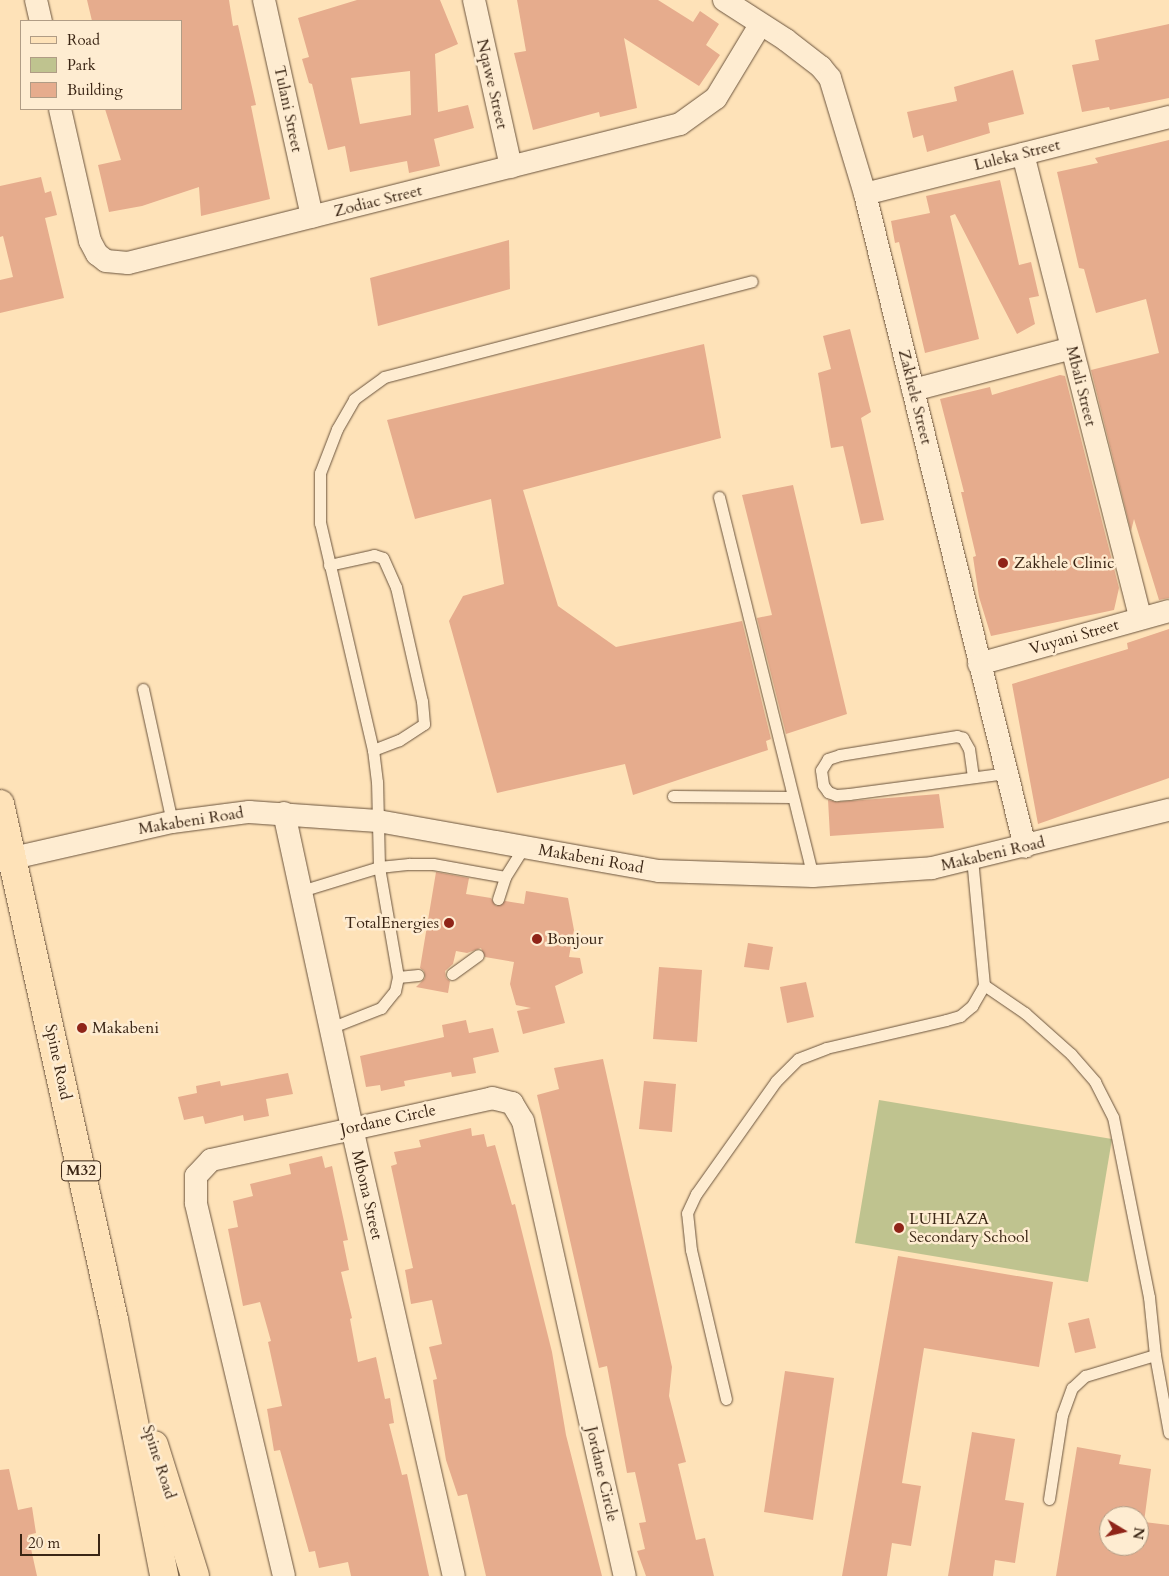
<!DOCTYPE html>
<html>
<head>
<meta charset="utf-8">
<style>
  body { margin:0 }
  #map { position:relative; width:1169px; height:1576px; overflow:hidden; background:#fee2b8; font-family:Cardo,serif }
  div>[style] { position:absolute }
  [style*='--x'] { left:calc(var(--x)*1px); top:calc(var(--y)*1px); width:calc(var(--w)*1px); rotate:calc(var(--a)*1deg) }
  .green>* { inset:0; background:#bfc38f }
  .building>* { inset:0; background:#e6ac8d }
  .roads { filter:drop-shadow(0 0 1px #6b543d) drop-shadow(0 0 1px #6b543d) }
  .lane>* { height:11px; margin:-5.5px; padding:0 5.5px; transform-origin:5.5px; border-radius:5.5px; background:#feecd1 }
  .street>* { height:22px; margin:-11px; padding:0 11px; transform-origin:11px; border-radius:11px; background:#feecd1 }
  .primary>* { height:28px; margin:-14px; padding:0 14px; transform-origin:14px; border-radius:14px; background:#fee2b8 }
  .dots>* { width:14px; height:14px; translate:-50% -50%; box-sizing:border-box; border:2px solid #feecd1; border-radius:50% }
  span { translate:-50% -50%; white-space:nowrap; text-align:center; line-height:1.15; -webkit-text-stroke:5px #feecd1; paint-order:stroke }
  .shield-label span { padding:1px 4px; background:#feecd1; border:1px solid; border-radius:4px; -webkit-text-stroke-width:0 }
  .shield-label { font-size:15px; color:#3a2514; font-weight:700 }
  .street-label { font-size:16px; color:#3a2514 }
  .poi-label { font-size:16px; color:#3a2514 }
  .left { translate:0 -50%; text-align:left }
  .right { translate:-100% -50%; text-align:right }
  .legend { position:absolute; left:20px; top:20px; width:162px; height:90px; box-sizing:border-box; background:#feecd1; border:1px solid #b09c85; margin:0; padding:6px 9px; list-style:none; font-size:15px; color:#3a2514 }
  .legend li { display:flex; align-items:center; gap:10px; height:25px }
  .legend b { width:25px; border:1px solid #b09c85 }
  .north { position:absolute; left:1099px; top:1506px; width:50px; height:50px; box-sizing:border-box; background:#feecd1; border:1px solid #b09c85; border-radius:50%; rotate:99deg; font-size:14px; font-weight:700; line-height:20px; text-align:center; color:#3a2514 }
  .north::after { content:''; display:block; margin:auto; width:18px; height:22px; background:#8f2418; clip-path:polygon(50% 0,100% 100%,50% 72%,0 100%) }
  .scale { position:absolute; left:20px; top:1534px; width:80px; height:22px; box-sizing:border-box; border:2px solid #3a2514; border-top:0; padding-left:6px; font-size:15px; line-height:18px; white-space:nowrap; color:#3a2514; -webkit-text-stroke:4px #feecd1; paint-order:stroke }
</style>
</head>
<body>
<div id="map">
  <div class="green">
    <div style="clip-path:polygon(879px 1100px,1112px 1139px,1088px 1282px,855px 1243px)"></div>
  </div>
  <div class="building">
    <div style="clip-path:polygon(87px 0,229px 0,233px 26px,238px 25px,256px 105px,251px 106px,270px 199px,201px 216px,199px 187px,142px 206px,109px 212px,98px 165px,121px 160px,105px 109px,181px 109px,181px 21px,92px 21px)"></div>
    <div style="clip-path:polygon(evenodd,357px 0,440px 0,458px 44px,435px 54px,438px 112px,468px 105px,474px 128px,434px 139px,440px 166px,409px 173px,407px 161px,350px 172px,345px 146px,328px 150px,312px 84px,309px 83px,302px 59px,309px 57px,298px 18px,357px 0,410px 71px,411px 115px,360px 124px,351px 78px,410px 71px)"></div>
    <div style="clip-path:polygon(517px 0,658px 0,693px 22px,700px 11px,719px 24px,706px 45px,720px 55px,699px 86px,624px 38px,637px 108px,600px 117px,599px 112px,533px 130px,514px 53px,526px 51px)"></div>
    <div style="clip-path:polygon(1169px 24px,1169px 98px,1110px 110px,1109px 107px,1082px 112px,1072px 65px,1099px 60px,1095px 40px)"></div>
    <div style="clip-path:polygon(1013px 70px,1024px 114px,988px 123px,990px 133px,927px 152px,923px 135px,913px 138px,907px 112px,957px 101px,954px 87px)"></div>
    <div style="clip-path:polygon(1169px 140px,1169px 598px,1159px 600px,1134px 519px,1131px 531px,1091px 370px,1159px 353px,1146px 299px,1096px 313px,1084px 269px,1079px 268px,1057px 172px,1098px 163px,1095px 158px)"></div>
    <div style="clip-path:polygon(41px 177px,45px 193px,51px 191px,57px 215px,45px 218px,64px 298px,0 313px,0 280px,13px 277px,3px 236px,0 237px,0 186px)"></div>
    <div style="clip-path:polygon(1000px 180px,1019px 265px,1031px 262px,1039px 296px,1029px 298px,1035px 324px,1017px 334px,955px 214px,950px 216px,979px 339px,925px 353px,899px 242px,895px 243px,891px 221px,930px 213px,926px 196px)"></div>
    <div style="clip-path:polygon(509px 240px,510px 289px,378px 326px,370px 278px)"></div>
    <div style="clip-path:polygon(850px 329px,871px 412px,861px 418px,884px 520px,861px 524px,843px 446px,831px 448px,818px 373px,831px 369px,823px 336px)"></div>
    <div style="clip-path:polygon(704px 344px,721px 438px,523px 490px,558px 606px,616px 647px,742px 621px,771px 739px,766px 741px,768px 750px,633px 795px,625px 764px,497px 793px,449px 621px,463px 596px,504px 584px,491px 499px,415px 519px,387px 420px)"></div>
    <div style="clip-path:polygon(1060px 375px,1065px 376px,1119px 588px,1114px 610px,991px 636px,979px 597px,973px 557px,976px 556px,961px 492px,964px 492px,940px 399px,990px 387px,992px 395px)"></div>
    <div style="clip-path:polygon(793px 485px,847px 714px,786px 734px,757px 618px,772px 615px,742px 495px)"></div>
    <div style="clip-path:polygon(1169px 629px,1169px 778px,1038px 824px,1012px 684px,1128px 649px,1127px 643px)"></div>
    <div style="clip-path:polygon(939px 794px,944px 828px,830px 836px,828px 800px,837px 802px)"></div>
    <div style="clip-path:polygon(436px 872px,469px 878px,466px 894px,491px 898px,496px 906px,505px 901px,524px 904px,526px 891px,568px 898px,574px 930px,569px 957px,580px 958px,583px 973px,555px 986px,565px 1023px,523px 1034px,517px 1011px,531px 1008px,516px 1005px,510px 984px,514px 962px,485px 957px,481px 948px,467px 953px,456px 951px,453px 964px,445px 971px,446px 978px,450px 981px,448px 993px,416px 987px,425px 978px,424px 971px,420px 968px)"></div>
    <div style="clip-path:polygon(748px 943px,773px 947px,769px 970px,744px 967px)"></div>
    <div style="clip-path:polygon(659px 967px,702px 970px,697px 1042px,653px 1039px)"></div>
    <div style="clip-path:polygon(806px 982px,814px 1017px,787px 1023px,780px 987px)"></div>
    <div style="clip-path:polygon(466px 1020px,469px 1033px,493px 1028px,499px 1052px,473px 1058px,476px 1073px,452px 1077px,451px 1072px,404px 1081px,405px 1086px,381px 1091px,380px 1085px,366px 1087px,360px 1056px,444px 1037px,442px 1025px)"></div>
    <div style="clip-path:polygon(603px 1059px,672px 1367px,669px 1396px,686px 1462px,678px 1464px,696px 1540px,705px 1538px,714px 1576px,646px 1576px,637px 1551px,645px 1549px,639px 1523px,646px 1522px,635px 1472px,627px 1473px,607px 1366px,599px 1368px,537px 1095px,559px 1089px,554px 1068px)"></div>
    <div style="clip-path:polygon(288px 1073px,293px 1094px,266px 1099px,269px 1116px,244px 1121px,243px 1115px,205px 1124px,203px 1116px,184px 1120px,178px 1097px,197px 1093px,196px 1086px,220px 1081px,221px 1086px)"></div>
    <div style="clip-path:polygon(644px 1081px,676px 1084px,672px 1132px,639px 1129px)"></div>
    <div style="clip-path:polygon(471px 1128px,472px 1136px,484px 1134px,487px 1147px,495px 1145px,512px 1205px,515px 1204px,552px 1352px,566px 1435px,602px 1576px,486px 1576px,467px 1494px,458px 1496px,446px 1460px,433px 1380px,437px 1379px,429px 1347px,442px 1344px,432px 1300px,411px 1304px,405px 1270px,413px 1268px,391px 1166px,397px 1164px,394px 1152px,421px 1147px,419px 1140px)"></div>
    <div style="clip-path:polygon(322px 1156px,325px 1168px,332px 1166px,348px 1240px,343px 1241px,349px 1270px,341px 1272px,352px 1318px,350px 1319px,358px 1362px,376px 1357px,385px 1399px,390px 1398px,394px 1423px,389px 1424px,402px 1475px,407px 1474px,429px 1576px,351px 1576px,348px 1562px,319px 1568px,315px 1551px,309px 1552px,280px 1450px,274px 1451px,267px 1409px,282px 1406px,268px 1342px,271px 1341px,260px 1302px,243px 1306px,228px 1229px,238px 1227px,233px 1201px,253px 1196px,250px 1184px,291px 1174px,289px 1164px)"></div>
    <div style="clip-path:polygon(898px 1256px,1053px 1282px,1039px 1367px,924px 1348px,902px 1483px,921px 1486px,911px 1546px,892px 1543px,887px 1576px,842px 1576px)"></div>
    <div style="clip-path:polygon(1089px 1318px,1096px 1348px,1075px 1353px,1068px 1323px)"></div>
    <div style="clip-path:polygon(785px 1371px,834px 1378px,813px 1520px,764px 1512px)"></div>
    <div style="clip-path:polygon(972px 1432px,1015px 1439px,1005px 1500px,1024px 1503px,1015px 1563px,995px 1560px,993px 1576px,948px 1576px)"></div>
    <div style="clip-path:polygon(evenodd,1077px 1447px,1121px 1455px,1119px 1464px,1151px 1469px,1144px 1522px,1169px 1525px,1169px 1576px,1056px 1576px,1077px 1447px,1109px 1516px,1139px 1516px,1139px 1546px,1109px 1546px,1109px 1516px)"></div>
    <div style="clip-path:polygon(9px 1469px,18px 1510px,32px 1507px,36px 1533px,28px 1535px,37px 1576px,0 1576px,0 1470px)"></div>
  </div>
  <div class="roads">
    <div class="lane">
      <div style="--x:719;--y:497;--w:390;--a:76.1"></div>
      <div style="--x:329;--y:565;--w:46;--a:-12.5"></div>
      <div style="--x:374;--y:555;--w:9;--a:18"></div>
      <div style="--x:383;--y:558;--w:32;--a:66"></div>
      <div style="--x:396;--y:587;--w:117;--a:77.2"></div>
      <div style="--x:422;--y:701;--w:23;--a:85"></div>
      <div style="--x:424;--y:724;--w:30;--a:147"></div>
      <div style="--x:399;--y:740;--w:28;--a:159"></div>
      <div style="--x:143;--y:689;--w:136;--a:77.7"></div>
      <div style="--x:973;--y:777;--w:28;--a:-98"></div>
      <div style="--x:969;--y:749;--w:13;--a:-119"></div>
      <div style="--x:963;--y:738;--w:6;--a:-162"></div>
      <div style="--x:957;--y:736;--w:119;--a:170.8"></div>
      <div style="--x:840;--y:755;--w:13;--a:162"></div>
      <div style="--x:828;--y:759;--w:13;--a:122"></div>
      <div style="--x:821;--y:770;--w:15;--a:82"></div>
      <div style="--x:823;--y:785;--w:9;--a:54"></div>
      <div style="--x:828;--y:792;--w:9;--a:21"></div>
      <div style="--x:836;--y:795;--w:13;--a:-4"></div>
      <div style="--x:849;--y:794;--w:158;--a:-7.6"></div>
      <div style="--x:673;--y:796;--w:119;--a:0.5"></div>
      <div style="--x:301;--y:891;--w:82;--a:-17.1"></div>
      <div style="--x:379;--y:867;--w:30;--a:-6"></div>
      <div style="--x:409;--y:864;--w:24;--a:0"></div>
      <div style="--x:433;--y:864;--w:73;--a:10.2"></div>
      <div style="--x:498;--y:899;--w:23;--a:-72"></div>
      <div style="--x:505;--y:877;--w:36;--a:-58"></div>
      <div style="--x:452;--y:974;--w:32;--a:-36"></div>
      <div style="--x:418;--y:975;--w:20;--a:174"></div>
      <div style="--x:398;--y:977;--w:112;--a:-99.8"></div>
      <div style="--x:379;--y:867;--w:85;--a:-91.3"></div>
      <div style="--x:377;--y:782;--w:32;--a:-97"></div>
      <div style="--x:373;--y:750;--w:233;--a:-103.1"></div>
      <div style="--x:320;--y:523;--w:50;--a:-90"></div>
      <div style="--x:320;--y:473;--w:47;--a:-68.9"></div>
      <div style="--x:337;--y:429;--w:34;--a:-60"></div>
      <div style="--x:354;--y:399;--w:37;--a:-36"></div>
      <div style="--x:384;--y:377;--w:380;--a:-14.6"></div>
      <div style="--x:984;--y:985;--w:50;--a:34.3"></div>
      <div style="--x:1025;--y:1013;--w:62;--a:41.7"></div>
      <div style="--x:1071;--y:1054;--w:37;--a:49"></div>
      <div style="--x:1095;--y:1082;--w:39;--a:63"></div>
      <div style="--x:1113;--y:1117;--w:184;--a:78.7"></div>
      <div style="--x:1149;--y:1297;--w:58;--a:84.1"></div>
      <div style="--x:1155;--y:1355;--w:79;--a:79.8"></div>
      <div style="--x:330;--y:1028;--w:55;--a:-21.4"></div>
      <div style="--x:381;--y:1008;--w:22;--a:-51"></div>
      <div style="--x:395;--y:991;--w:14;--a:-78"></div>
      <div style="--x:726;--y:1399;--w:153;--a:-103.2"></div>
      <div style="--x:691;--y:1250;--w:37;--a:-96"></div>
      <div style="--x:687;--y:1213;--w:21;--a:-65"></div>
      <div style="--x:696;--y:1194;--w:138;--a:-54.7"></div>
      <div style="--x:776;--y:1081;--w:31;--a:-45"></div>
      <div style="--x:798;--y:1059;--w:30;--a:-21"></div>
      <div style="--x:826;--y:1048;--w:123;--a:-13.1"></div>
      <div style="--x:946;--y:1020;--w:15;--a:-16"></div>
      <div style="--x:960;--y:1016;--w:16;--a:-40"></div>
      <div style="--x:972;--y:1006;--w:24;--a:-60"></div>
      <div style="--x:984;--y:985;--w:128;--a:-95.4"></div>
      <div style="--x:1049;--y:1499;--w:85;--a:-81.2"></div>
      <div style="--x:1062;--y:1415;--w:29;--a:-70"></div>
      <div style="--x:1072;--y:1388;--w:18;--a:-43"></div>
      <div style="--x:1085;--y:1376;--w:73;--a:-16.7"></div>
    </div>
    <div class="street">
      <div style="--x:36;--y:0;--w:22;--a:77"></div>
      <div style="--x:264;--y:0;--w:222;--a:77.5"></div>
      <div style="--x:474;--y:0;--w:171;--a:77.5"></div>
      <div style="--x:724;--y:0;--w:74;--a:32.8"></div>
      <div style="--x:786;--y:40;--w:44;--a:37.6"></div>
      <div style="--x:821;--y:67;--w:14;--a:51"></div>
      <div style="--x:830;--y:78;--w:121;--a:73.2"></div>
      <div style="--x:865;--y:194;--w:672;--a:76.23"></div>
      <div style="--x:60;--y:109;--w:135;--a:77.2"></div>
      <div style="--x:90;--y:241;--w:15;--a:62"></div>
      <div style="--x:97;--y:254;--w:11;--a:38"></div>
      <div style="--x:106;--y:261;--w:22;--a:5"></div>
      <div style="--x:128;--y:263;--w:569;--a:-14.13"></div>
      <div style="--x:680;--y:124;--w:44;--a:-35.8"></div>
      <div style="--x:716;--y:98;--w:85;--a:-58.9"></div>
      <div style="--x:1023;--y:154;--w:479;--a:75.8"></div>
      <div style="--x:865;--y:194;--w:314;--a:-14.2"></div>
      <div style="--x:913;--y:390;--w:164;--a:-14.8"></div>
      <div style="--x:979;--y:664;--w:197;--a:-15.6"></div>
      <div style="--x:284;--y:813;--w:322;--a:77.8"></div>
      <div style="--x:352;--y:1128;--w:459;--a:77.2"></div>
      <div style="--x:0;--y:861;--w:176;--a:-12.8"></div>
      <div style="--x:172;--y:822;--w:78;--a:-7.4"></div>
      <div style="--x:249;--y:812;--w:129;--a:4"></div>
      <div style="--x:378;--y:821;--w:285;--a:10.1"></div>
      <div style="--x:659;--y:871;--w:154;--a:1.9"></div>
      <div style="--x:813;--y:876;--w:119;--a:-3.8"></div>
      <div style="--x:932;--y:868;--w:244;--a:-13.8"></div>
      <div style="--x:284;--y:1576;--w:383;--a:-103.3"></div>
      <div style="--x:196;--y:1203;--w:27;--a:-90"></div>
      <div style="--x:196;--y:1176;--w:22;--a:-47"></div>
      <div style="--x:211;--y:1160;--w:288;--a:-12.4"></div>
      <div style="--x:492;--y:1098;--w:21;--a:14"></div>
      <div style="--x:512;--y:1103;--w:21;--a:59"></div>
      <div style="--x:523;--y:1121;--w:466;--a:77.4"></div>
    </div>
    <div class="primary">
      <div style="--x:0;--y:804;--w:528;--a:77.54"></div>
      <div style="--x:114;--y:1320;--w:261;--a:78.9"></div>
      <div style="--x:154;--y:1445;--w:137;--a:72.6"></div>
    </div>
  </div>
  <div class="dots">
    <div style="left:1003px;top:563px;background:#8f2418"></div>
    <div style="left:449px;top:923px;background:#8f2418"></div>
    <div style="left:537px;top:939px;background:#8f2418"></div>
    <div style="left:82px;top:1028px;background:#8f2418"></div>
    <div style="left:899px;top:1228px;background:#8f2418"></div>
  </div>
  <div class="shield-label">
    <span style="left:81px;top:1171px">M32</span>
  </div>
  <div class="street-label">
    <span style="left:492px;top:84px;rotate:77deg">Nqawe Street</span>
    <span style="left:288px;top:109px;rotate:78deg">Tulani Street</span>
    <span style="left:1017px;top:155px;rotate:-14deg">Luleka Street</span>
    <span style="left:378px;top:201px;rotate:-14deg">Zodiac Street</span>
    <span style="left:1081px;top:386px;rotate:76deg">Mbali Street</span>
    <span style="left:915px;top:397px;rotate:76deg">Zakhele Street</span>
    <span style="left:1074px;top:637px;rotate:-16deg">Vuyani Street</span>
    <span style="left:191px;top:821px;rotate:-9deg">Makabeni Road</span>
    <span style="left:993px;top:854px;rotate:-13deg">Makabeni Road</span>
    <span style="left:591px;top:859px;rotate:10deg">Makabeni Road</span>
    <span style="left:58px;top:1062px;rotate:78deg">Spine Road</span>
    <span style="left:388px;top:1120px;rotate:-12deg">Jordane Circle</span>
    <span style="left:367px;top:1195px;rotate:77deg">Mbona Street</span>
    <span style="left:159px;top:1462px;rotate:72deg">Spine Road</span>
    <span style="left:602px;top:1474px;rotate:77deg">Jordane Circle</span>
  </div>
  <div class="poi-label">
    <span class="left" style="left:1014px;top:563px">Zakhele Clinic</span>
    <span class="right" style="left:439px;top:923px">TotalEnergies</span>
    <span class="left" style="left:547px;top:939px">Bonjour</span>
    <span class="left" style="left:92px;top:1028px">Makabeni</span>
    <span class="left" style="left:909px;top:1228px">LUHLAZA<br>Secondary School</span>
  </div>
  <ul class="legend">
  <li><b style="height:6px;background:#fee2b8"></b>Road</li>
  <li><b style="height:14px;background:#bfc38f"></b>Park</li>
  <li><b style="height:14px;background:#e6ac8d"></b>Building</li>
  </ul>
  <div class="north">N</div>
  <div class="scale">20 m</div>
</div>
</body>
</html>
